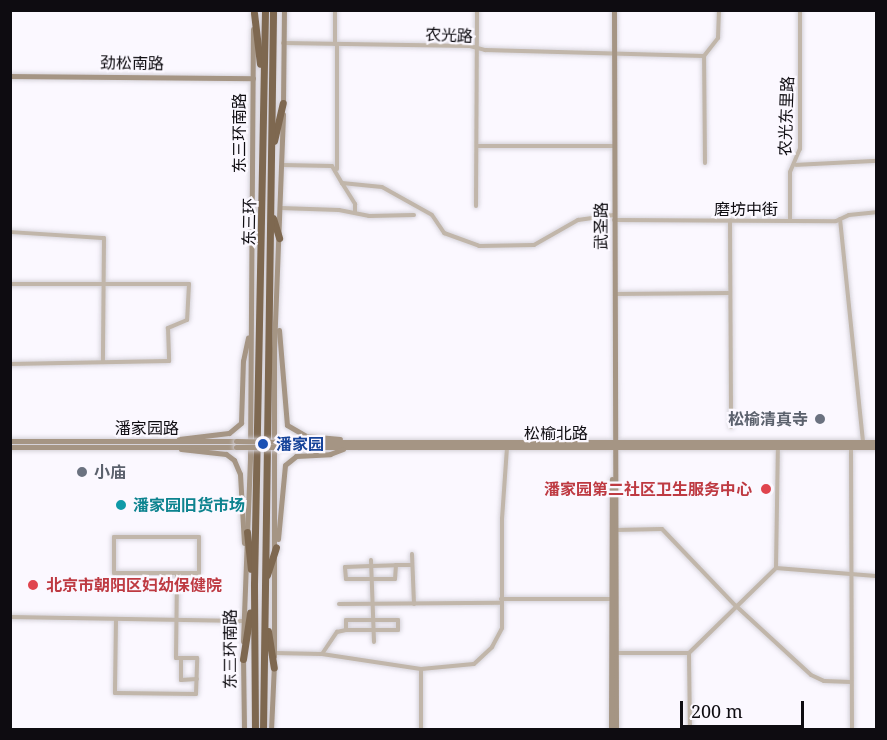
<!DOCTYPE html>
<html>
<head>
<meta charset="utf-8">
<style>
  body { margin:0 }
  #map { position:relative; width:887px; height:740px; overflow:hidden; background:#fbf8ff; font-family:"Noto Serif","Noto Sans SC",serif }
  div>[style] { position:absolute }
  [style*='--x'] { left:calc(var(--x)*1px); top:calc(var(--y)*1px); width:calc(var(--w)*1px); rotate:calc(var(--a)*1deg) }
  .roads { filter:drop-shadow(0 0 2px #d5d2d9) drop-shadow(0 0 2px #d5d2d9) }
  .street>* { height:4px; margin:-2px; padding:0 2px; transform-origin:2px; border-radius:2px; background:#c1b6aa }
  .secondary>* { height:5px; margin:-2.5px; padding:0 2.5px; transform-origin:2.5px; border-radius:2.5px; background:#a59584 }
  .highway>* { height:7px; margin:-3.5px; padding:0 3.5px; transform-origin:3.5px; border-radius:3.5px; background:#7e6850 }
  .bridges { filter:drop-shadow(0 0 2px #d5d2d9) drop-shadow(0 0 2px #d5d2d9) }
  .secondary-bridge>* { height:5px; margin:-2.5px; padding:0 2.5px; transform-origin:2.5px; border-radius:2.5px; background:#a59584 }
  .dots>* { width:16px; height:16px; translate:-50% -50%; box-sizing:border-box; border:3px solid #fbf8ff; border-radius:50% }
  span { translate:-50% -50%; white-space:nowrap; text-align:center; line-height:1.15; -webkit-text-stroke:4.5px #fbf8ff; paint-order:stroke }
  .street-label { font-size:16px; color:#0e0c11 }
  .worship-label { font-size:16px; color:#5b616d; font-weight:700 }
  .right { translate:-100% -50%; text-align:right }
  .left { translate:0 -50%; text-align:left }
  .transit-label { font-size:16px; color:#164399; font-weight:700 }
  .health-label { font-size:16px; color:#be3a42; font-weight:700 }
  .culture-label { font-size:16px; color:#0d838f; font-weight:700 }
  .frame { position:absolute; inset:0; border:12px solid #0e0c11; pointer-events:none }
  .scale { position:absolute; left:680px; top:701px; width:124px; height:27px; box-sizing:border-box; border:3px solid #0e0c11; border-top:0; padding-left:8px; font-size:18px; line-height:21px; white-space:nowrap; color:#0e0c11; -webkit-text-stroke:4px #fbf8ff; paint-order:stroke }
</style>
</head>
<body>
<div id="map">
  <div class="roads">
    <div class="street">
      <div style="--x:283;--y:43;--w:187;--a:0.9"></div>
      <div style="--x:470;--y:46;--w:16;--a:15"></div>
      <div style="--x:485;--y:50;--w:219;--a:1.6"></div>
      <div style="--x:335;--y:44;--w:34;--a:-90"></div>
      <div style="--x:478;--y:146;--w:136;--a:0"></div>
      <div style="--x:705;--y:163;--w:107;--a:-90.5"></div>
      <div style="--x:704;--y:56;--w:23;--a:-52"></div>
      <div style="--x:718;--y:38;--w:28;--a:-88"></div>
      <div style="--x:282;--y:165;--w:50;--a:1.1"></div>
      <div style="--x:332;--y:166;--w:20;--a:60"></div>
      <div style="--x:342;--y:183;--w:40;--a:5.7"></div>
      <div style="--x:382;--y:187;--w:57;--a:29.2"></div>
      <div style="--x:432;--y:215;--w:22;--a:56"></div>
      <div style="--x:444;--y:233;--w:37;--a:20"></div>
      <div style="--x:479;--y:246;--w:55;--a:-1"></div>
      <div style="--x:534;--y:245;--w:51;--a:-29.6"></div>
      <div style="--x:578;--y:220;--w:36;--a:-8"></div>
      <div style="--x:796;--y:165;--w:80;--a:-2.9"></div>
      <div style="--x:337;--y:169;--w:125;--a:-90"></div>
      <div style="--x:342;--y:183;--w:25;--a:58"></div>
      <div style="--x:355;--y:204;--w:8;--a:90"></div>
      <div style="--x:476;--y:206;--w:196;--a:-89.7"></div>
      <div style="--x:280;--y:208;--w:59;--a:1.9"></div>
      <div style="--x:339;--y:210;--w:31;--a:11"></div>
      <div style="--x:369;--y:216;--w:45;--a:-1.3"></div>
      <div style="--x:840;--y:219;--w:224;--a:84.1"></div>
      <div style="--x:614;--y:220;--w:222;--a:0.3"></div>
      <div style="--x:836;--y:221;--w:14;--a:-25"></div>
      <div style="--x:849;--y:215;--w:27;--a:-6"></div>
      <div style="--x:730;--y:220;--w:207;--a:89.7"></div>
      <div style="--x:790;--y:221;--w:49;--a:-90"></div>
      <div style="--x:790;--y:172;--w:25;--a:-67"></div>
      <div style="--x:800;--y:149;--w:139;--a:-90"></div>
      <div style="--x:10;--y:232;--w:94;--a:3.7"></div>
      <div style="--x:104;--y:238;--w:124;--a:90.5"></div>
      <div style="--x:10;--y:284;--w:179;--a:0"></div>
      <div style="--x:189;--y:284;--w:36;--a:93"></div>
      <div style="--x:187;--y:320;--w:21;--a:157"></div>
      <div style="--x:168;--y:328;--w:33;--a:88"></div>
      <div style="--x:169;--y:361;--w:159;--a:178.9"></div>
      <div style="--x:615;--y:294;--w:115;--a:-0.5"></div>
      <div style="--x:851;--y:446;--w:284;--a:89.8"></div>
      <div style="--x:615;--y:530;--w:47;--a:-1.2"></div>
      <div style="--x:662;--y:529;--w:105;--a:46.2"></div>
      <div style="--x:735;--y:605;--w:103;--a:42.6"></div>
      <div style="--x:811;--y:675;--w:14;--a:25"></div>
      <div style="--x:824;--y:681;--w:27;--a:2"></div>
      <div style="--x:412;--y:554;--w:50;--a:87.7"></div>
      <div style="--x:371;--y:560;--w:82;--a:87.9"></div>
      <div style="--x:396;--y:565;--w:14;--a:94"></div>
      <div style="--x:395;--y:579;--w:49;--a:180"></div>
      <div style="--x:346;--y:579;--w:12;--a:-95"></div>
      <div style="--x:345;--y:567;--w:26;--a:-2"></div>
      <div style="--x:371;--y:566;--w:25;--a:-2"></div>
      <div style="--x:396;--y:565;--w:16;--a:0"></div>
      <div style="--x:776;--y:568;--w:100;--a:4.6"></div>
      <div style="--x:501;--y:599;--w:110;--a:0"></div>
      <div style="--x:339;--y:604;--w:162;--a:-0.4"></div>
      <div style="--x:10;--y:617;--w:233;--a:1"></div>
      <div style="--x:116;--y:619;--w:74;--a:90.8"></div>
      <div style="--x:115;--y:693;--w:81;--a:0.7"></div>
      <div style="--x:196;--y:694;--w:36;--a:-88"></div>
      <div style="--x:197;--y:658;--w:21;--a:180"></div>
      <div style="--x:176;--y:658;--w:85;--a:-89.3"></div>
      <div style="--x:177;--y:573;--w:63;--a:180"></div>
      <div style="--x:114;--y:573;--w:36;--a:-90"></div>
      <div style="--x:114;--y:537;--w:85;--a:0"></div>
      <div style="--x:199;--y:537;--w:36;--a:90"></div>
      <div style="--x:199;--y:573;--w:22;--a:180"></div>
      <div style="--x:346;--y:620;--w:52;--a:0"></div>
      <div style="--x:398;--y:620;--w:10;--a:90"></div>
      <div style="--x:398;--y:630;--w:52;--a:180"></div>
      <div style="--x:346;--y:630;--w:10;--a:-90"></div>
      <div style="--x:274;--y:653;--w:48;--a:1.2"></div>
      <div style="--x:322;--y:654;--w:100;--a:8.6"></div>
      <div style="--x:421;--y:669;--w:53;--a:-5.4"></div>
      <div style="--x:474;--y:664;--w:25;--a:-43"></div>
      <div style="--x:492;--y:647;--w:21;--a:-62"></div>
      <div style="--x:502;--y:628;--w:109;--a:-90"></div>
      <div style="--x:502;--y:519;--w:72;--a:-86"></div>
      <div style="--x:616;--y:653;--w:73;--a:0"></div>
      <div style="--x:689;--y:653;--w:122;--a:-44.3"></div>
      <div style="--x:776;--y:568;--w:121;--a:-89.1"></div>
      <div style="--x:689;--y:653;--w:77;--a:89.3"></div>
      <div style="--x:322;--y:654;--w:27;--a:-56"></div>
      <div style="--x:337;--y:632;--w:9;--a:-13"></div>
      <div style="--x:181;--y:658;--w:22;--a:90"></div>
      <div style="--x:181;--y:680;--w:16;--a:-4"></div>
      <div style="--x:421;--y:669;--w:61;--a:90"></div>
    </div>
    <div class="secondary">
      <div style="--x:614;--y:10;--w:720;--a:89.84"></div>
      <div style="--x:10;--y:76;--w:243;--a:0.5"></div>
      <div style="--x:283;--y:104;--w:94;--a:-89.4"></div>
      <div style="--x:279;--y:330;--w:95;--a:85.2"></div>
      <div style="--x:287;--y:425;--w:22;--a:30"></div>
      <div style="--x:306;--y:436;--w:34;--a:5"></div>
      <div style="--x:179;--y:439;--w:50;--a:-6.8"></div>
      <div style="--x:229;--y:433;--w:16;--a:-40"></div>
      <div style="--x:241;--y:423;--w:62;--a:-88.2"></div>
      <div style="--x:243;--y:361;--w:24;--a:-78"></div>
      <div style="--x:10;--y:441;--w:226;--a:0"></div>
      <div style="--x:282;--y:442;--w:594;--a:0"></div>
      <div style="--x:10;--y:447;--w:226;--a:0"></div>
      <div style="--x:282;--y:447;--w:594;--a:0"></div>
      <div style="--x:181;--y:449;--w:45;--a:6.3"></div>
      <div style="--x:226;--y:454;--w:10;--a:37"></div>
      <div style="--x:234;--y:460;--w:15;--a:67"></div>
      <div style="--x:240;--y:474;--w:69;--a:86.7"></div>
      <div style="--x:278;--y:539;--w:74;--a:-84.6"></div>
      <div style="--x:285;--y:465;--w:14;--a:-39"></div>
      <div style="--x:296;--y:456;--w:34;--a:-3"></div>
      <div style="--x:330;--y:454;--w:14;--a:-21"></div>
      <div style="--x:243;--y:641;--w:185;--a:-87.8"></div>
      <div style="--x:250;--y:456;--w:427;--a:-89.6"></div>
      <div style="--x:243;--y:656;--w:74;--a:89.2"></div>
      <div style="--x:274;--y:656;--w:307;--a:-90"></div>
      <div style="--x:274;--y:349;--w:235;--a:-87.8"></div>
      <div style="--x:271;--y:730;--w:65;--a:-87.4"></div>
      <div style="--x:611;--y:730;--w:251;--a:-89.8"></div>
    </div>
    <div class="highway">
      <div style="--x:254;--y:13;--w:51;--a:83.3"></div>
      <div style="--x:274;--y:141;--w:39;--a:-77"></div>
      <div style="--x:273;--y:218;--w:21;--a:73"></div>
      <div style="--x:247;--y:532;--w:37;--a:84"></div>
      <div style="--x:267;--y:575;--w:29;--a:-72"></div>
      <div style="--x:268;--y:631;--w:37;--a:81"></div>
      <div style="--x:243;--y:659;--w:47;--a:-81.3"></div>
      <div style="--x:255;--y:730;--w:146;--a:-90.4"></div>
      <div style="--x:254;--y:584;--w:574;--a:-88.9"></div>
      <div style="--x:263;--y:730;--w:720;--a:-89.2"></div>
    </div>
  </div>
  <div class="bridges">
    <div class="secondary-bridge">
      <div style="--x:236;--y:441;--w:46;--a:1.2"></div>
      <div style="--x:236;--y:447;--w:46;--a:0"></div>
    </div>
  </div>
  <div class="dots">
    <div style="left:820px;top:419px;background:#6b7280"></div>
    <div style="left:263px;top:444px;background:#1a4fb4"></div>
    <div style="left:82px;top:472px;background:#6b7280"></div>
    <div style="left:766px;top:489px;background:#e0444e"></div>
    <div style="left:121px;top:505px;background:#0f9aa8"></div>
    <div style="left:33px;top:585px;background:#e0444e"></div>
  </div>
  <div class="street-label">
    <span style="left:449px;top:35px;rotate:3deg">农光路</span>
    <span style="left:132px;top:63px;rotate:1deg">劲松南路</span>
    <span style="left:786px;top:116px;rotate:-88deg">农光东里路</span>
    <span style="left:239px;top:133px;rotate:-90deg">东三环南路</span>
    <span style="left:746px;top:209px">磨坊中街</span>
    <span style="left:249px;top:222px;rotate:-89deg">东三环</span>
    <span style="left:601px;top:226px;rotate:-90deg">武圣路</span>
    <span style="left:147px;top:428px">潘家园路</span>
    <span style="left:556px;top:433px">松榆北路</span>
    <span style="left:230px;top:649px;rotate:-90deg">东三环南路</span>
  </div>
  <div class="worship-label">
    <span class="right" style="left:808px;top:419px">松榆清真寺</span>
    <span class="left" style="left:94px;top:472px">小庙</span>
  </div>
  <div class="transit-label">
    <span class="left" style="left:276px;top:444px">潘家园</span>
  </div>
  <div class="health-label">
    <span class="right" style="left:752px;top:489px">潘家园第二社区卫生服务中心</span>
    <span class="left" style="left:46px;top:585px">北京市朝阳区妇幼保健院</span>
  </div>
  <div class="culture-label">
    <span class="left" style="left:133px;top:505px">潘家园旧货市场</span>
  </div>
  <div class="frame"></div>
  <div class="scale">200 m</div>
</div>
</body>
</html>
